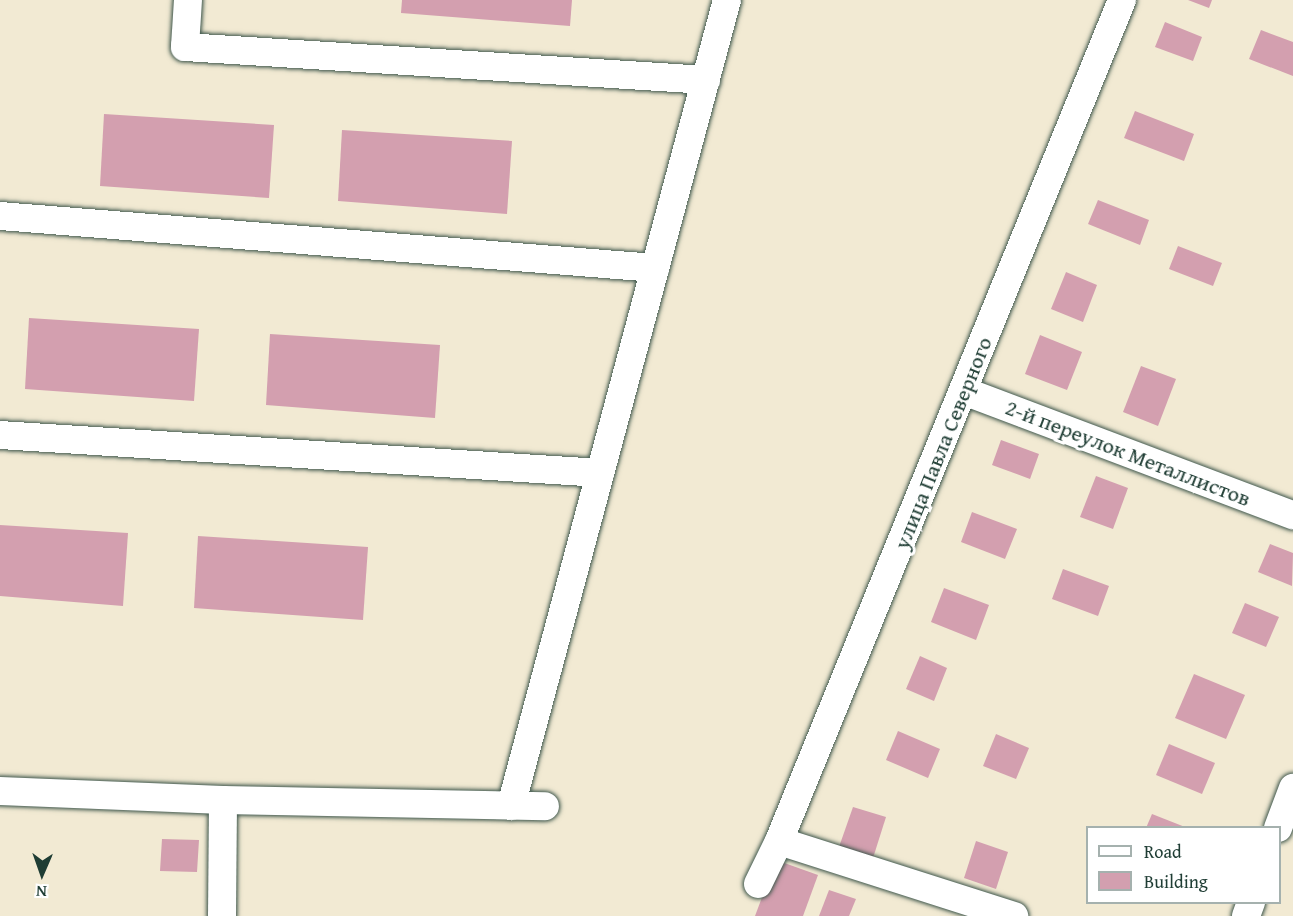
<!DOCTYPE html>
<html>
<head>
<meta charset="utf-8">
<style>
  body { margin:0 }
  #map { position:relative; width:1293px; height:916px; overflow:hidden; background:#f2ead3; font-family:"Gentium Book Plus",serif }
  div>[style] { position:absolute }
  [style*='--x'] { left:calc(var(--x)*1px); top:calc(var(--y)*1px); width:calc(var(--w)*1px); rotate:calc(var(--a)*1deg) }
  .building>* { inset:0; background:#d39faf }
  .roads { filter:drop-shadow(0 0 2px #3f574c) drop-shadow(0 0 2px #3f574c) }
  .minor>* { height:28px; margin:-14px; padding:0 14px; transform-origin:14px; border-radius:14px; background:#fff }
  span { translate:-50% -50%; white-space:nowrap; text-align:center; line-height:1.15; -webkit-text-stroke:6px #fff; paint-order:stroke }
  .street-label { font-size:22px; color:#1f3d34 }
  .legend { position:absolute; left:1086px; top:826px; width:195px; height:78px; box-sizing:border-box; background:#fff; border:2px solid #a5b1ae; margin:0; padding:8px 10px; list-style:none; font-size:18px; color:#1f3d34 }
  .legend li { display:flex; align-items:center; gap:12px; height:30px }
  .legend b { width:30px; border:2px solid #a5b1ae }
  .north { position:absolute; left:12px; top:844px; width:60px; height:60px; -webkit-text-stroke:4px #fff; paint-order:stroke; rotate:182deg; font-size:16px; font-weight:700; line-height:24px; text-align:center; color:#1f3d34 }
  .north::after { content:''; display:block; margin:auto; width:21px; height:27px; background:#1f3d34; clip-path:polygon(50% 0,100% 100%,50% 72%,0 100%) }
</style>
</head>
<body>
<div id="map">
  <div class="building">
    <div style="clip-path:polygon(402px 0,572px 0,570px 26px,401px 13px)"></div>
    <div style="clip-path:polygon(1188px 0,1212px 0,1209px 8px)"></div>
    <div style="clip-path:polygon(1165px 22px,1202px 37px,1193px 61px,1155px 47px)"></div>
    <div style="clip-path:polygon(1261px 30px,1293px 42px,1293px 76px,1249px 59px)"></div>
    <div style="clip-path:polygon(1135px 111px,1194px 134px,1184px 161px,1124px 138px)"></div>
    <div style="clip-path:polygon(104px 114px,274px 125px,269px 198px,100px 186px)"></div>
    <div style="clip-path:polygon(342px 130px,512px 141px,507px 214px,338px 201px)"></div>
    <div style="clip-path:polygon(1098px 200px,1149px 220px,1140px 245px,1088px 224px)"></div>
    <div style="clip-path:polygon(1178px 246px,1222px 263px,1213px 286px,1169px 269px)"></div>
    <div style="clip-path:polygon(1066px 272px,1097px 285px,1083px 322px,1051px 309px)"></div>
    <div style="clip-path:polygon(29px 318px,199px 329px,194px 401px,25px 389px)"></div>
    <div style="clip-path:polygon(270px 334px,440px 345px,435px 418px,266px 405px)"></div>
    <div style="clip-path:polygon(1040px 335px,1082px 352px,1067px 390px,1025px 374px)"></div>
    <div style="clip-path:polygon(1141px 366px,1176px 379px,1158px 426px,1123px 412px)"></div>
    <div style="clip-path:polygon(1001px 440px,1039px 454px,1030px 479px,992px 465px)"></div>
    <div style="clip-path:polygon(1096px 476px,1128px 488px,1113px 529px,1080px 517px)"></div>
    <div style="clip-path:polygon(972px 512px,1017px 529px,1005px 559px,961px 542px)"></div>
    <div style="clip-path:polygon(0 525px,128px 533px,123px 606px,0 596px)"></div>
    <div style="clip-path:polygon(198px 536px,368px 547px,363px 620px,194px 608px)"></div>
    <div style="clip-path:polygon(1270px 544px,1293px 553px,1292px 586px,1258px 572px)"></div>
    <div style="clip-path:polygon(1063px 569px,1109px 586px,1098px 616px,1052px 599px)"></div>
    <div style="clip-path:polygon(944px 588px,989px 605px,976px 640px,931px 622px)"></div>
    <div style="clip-path:polygon(1245px 603px,1279px 617px,1266px 647px,1232px 633px)"></div>
    <div style="clip-path:polygon(920px 656px,947px 668px,934px 701px,906px 689px)"></div>
    <div style="clip-path:polygon(1194px 674px,1245px 695px,1226px 739px,1175px 718px)"></div>
    <div style="clip-path:polygon(898px 731px,940px 749px,928px 778px,886px 760px)"></div>
    <div style="clip-path:polygon(996px 734px,1029px 748px,1016px 779px,983px 766px)"></div>
    <div style="clip-path:polygon(1169px 744px,1215px 763px,1202px 794px,1156px 775px)"></div>
    <div style="clip-path:polygon(853px 807px,886px 817px,873px 858px,839px 847px)"></div>
    <div style="clip-path:polygon(1152px 814px,1185px 827px,1185px 828px,1146px 828px)"></div>
    <div style="clip-path:polygon(162px 839px,199px 840px,197px 872px,160px 871px)"></div>
    <div style="clip-path:polygon(976px 841px,1008px 852px,996px 889px,964px 878px)"></div>
    <div style="clip-path:polygon(776px 860px,818px 875px,803px 916px,755px 916px)"></div>
    <div style="clip-path:polygon(829px 890px,856px 899px,849px 916px,819px 916px)"></div>
  </div>
  <div class="roads">
    <div class="minor">
      <div style="--x:188;--y:0;--w:47;--a:93.7"></div>
      <div style="--x:185;--y:47;--w:522;--a:3.62"></div>
      <div style="--x:0;--y:216;--w:657;--a:4.54"></div>
      <div style="--x:964;--y:391;--w:352;--a:20.7"></div>
      <div style="--x:0;--y:435;--w:601;--a:3.62"></div>
      <div style="--x:0;--y:791;--w:223;--a:2.3"></div>
      <div style="--x:223;--y:800;--w:322;--a:1.1"></div>
      <div style="--x:511;--y:806;--w:834;--a:-75"></div>
      <div style="--x:1278;--y:828;--w:43;--a:-69.4"></div>
      <div style="--x:779;--y:841;--w:247;--a:17.7"></div>
      <div style="--x:758;--y:884;--w:48;--a:-64"></div>
      <div style="--x:779;--y:841;--w:908;--a:-67.81"></div>
      <div style="--x:222;--y:916;--w:116;--a:-89.5"></div>
      <div style="--x:1246;--y:916;--w:15;--a:-70"></div>
    </div>
  </div>
  <div class="street-label">
    <span style="left:943px;top:443px;rotate:-68deg">улица Павла Северного</span>
    <span style="left:1128px;top:453px;rotate:21deg">2-й переулок Металлистов</span>
  </div>
  <ul class="legend">
  <li><b style="height:8px;background:#fff"></b>Road</li>
  <li><b style="height:16px;background:#d39faf"></b>Building</li>
  </ul>
  <div class="north">N</div>
</div>
</body>
</html>
